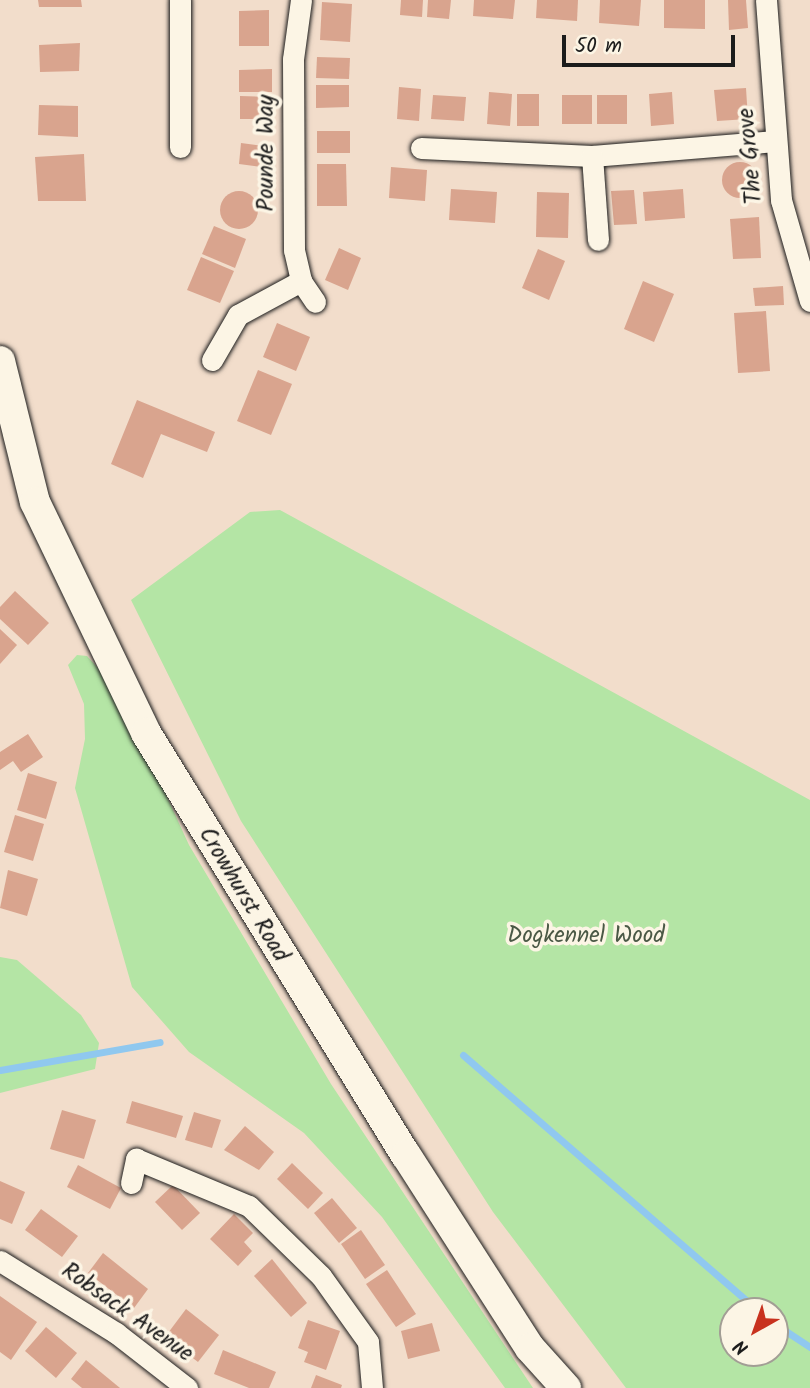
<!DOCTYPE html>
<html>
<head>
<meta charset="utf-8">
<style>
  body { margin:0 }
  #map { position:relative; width:810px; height:1388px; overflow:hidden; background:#f2ddcb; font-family:Kalam,sans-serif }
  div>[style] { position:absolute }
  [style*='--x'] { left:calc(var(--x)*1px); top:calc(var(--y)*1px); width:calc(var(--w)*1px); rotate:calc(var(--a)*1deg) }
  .green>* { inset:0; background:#b4e5a5 }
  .stream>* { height:7px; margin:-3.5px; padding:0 3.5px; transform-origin:3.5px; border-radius:3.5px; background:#90c8ef }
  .building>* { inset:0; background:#d9a48e }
  .round { border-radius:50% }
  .roads { filter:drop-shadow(0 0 2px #1c1c1c) drop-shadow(0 0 2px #1c1c1c) }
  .minor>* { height:21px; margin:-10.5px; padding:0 10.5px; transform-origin:10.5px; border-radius:10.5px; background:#fcf5e5 }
  .secondary>* { height:30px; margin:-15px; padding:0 15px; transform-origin:15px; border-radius:15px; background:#fcf5e5 }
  span { translate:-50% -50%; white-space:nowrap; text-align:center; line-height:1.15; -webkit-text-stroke:7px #fcf5e5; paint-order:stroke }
  .street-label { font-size:23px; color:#1c1c1c }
  .park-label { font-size:23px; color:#4a5845 }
  .north { position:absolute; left:719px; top:1297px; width:70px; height:70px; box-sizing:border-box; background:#fcf5e5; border:2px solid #a29e95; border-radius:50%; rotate:220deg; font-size:19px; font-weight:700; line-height:28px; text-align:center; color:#1c1c1c }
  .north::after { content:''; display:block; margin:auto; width:24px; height:32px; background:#c8321e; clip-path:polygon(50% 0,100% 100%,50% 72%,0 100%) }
  .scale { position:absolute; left:562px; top:35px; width:173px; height:32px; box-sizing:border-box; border:4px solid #1c1c1c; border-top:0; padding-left:9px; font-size:21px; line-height:24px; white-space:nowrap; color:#1c1c1c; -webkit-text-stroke:5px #fcf5e5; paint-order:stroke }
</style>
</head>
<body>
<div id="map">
  <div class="green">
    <div style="clip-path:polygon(evenodd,280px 510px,810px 800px,810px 1388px,626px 1388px,493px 1212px,241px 821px,131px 600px,250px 512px,280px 510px,775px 1311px,775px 1353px,733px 1353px,733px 1311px,775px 1311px)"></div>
    <div style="clip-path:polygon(77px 655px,87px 656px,118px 690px,189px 845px,331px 1084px,533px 1388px,505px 1388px,382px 1217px,304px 1133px,189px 1052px,132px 987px,75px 788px,85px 739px,84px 704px,68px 665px)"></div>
    <div style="clip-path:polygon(0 957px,17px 960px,81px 1015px,99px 1043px,95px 1069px,0 1093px)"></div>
  </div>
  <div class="stream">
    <div style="--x:463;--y:1055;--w:391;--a:40.9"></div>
    <div style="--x:0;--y:1070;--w:162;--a:-9.9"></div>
    <div style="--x:775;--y:1324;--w:42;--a:33.3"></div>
  </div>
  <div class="building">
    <div style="clip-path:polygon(38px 0,81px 0,82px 7px,39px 7px)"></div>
    <div style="clip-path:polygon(401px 0,423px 0,422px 17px,400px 15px)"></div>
    <div style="clip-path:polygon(428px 0,451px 0,449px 19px,427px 17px)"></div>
    <div style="clip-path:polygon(474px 0,515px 0,513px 19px,473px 16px)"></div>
    <div style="clip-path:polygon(537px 0,578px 0,577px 21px,536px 18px)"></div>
    <div style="clip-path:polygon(600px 0,641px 0,639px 26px,599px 23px)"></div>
    <div style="clip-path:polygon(664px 0,705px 0,705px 29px,664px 28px)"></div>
    <div style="clip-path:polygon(728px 0,746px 0,748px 28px,729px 30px)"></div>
    <div style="clip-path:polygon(322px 2px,352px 4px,350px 42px,320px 40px)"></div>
    <div style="clip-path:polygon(269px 10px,269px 46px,239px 46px,239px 11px)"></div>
    <div style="clip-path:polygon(80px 43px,79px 71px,40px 72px,39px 45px)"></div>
    <div style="clip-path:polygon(317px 57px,350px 58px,349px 79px,316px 78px)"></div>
    <div style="clip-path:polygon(272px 69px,272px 92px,239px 92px,239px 70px)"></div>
    <div style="clip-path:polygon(316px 85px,349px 85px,349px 107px,316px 108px)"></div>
    <div style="clip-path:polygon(399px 87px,421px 89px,419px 121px,397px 119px)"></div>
    <div style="clip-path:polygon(746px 88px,748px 119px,717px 121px,714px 90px)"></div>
    <div style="clip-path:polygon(489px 92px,512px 94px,510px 126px,487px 124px)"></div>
    <div style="clip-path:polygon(672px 92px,674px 124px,651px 126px,649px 94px)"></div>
    <div style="clip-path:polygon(517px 94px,539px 94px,539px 126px,517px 126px)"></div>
    <div style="clip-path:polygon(433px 95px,466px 97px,464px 121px,431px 119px)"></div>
    <div style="clip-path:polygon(562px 95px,592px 95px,592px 124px,562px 124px)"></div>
    <div style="clip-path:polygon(597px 95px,627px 95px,627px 124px,597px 124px)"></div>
    <div style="clip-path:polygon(240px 96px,272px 97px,272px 119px,240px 119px)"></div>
    <div style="clip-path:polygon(39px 105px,78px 106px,78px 137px,38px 135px)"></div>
    <div style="clip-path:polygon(317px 131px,350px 131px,350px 153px,317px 153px)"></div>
    <div style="clip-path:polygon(241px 143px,271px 147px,269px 168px,239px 164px)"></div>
    <div style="clip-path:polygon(84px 154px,86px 201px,38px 201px,35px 157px)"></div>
    <div class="round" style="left:722px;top:162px;width:36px;height:36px"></div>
    <div style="clip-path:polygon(317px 164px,346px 164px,347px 206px,317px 206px)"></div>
    <div style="clip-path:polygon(391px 167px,427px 170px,425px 201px,389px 198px)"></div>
    <div style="clip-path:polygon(451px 189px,497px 192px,495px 223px,449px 220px)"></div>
    <div style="clip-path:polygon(683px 189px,685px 218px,645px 221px,643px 192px)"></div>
    <div style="clip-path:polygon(634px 190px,637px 224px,614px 225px,611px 191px)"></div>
    <div class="round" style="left:220px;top:191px;width:38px;height:38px"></div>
    <div style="clip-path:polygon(537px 192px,569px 193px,568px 238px,536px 237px)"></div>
    <div style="clip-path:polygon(759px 217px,761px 258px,733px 259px,730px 219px)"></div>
    <div style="clip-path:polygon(214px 226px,246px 239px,235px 268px,202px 254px)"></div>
    <div style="clip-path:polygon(339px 248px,361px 258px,348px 290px,325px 280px)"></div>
    <div style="clip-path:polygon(538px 249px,565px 261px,549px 300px,522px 288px)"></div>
    <div style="clip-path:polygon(201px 257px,234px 271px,220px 303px,187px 290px)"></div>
    <div style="clip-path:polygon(643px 281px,674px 294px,654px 342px,624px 329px)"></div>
    <div style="clip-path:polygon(783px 286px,784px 305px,755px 306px,753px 288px)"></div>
    <div style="clip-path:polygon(766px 311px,770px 371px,738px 373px,734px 313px)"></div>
    <div style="clip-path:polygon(277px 323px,310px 337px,296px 371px,263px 357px)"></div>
    <div style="clip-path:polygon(258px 370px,292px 384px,271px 435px,237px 421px)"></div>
    <div style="clip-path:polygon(137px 400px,215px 432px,207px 452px,161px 434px,143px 478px,111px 464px)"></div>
    <div style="clip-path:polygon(15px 591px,49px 623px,28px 645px,0 619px,0 607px)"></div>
    <div style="clip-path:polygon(0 629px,17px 645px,0 664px)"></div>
    <div style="clip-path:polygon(28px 734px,43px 757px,21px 772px,13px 761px,0 770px,0 752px)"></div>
    <div style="clip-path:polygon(28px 773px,57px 782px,46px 819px,17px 810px)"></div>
    <div style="clip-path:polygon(15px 815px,44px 824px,33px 861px,4px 852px)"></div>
    <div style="clip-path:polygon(8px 870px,38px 879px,27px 916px,0 908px)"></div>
    <div style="clip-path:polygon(132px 1101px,183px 1116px,176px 1138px,126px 1123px)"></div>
    <div style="clip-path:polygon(62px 1110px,96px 1120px,84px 1159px,50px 1149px)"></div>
    <div style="clip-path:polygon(194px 1112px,221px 1120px,212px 1148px,185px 1140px)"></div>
    <div style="clip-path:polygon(245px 1126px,274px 1152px,259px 1170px,224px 1150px)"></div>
    <div style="clip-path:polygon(292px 1163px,323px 1193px,308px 1209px,277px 1179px)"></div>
    <div style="clip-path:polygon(78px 1165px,121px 1188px,110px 1209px,67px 1187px)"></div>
    <div style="clip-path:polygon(0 1181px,25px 1192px,12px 1224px,0 1219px)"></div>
    <div style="clip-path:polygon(173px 1185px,200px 1213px,182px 1230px,155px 1202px)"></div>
    <div style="clip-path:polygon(332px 1198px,357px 1228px,339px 1243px,314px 1213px)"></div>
    <div style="clip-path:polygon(41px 1209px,78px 1236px,62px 1257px,25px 1230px)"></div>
    <div style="clip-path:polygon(234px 1214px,253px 1233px,244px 1242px,252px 1251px,238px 1266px,210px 1239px)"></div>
    <div style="clip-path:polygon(361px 1230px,385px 1265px,365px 1279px,341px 1244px)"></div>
    <div style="clip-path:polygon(103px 1253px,148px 1289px,134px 1308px,88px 1273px)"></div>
    <div style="clip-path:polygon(272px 1259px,307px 1303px,291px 1317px,254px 1276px)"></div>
    <div style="clip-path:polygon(387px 1270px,416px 1314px,396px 1327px,366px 1284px)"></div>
    <div style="clip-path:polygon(0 1296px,37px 1322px,11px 1360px,0 1352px)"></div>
    <div style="clip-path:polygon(186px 1309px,219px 1335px,198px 1362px,165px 1337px)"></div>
    <div style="clip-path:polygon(308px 1320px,340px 1331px,326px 1370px,304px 1362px,308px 1352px,298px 1348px)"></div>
    <div style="clip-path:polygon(432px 1323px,440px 1351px,408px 1359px,401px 1331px)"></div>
    <div style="clip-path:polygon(46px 1327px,77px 1353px,56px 1378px,25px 1351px)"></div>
    <div style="clip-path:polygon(223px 1350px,276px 1372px,269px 1388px,249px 1388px,214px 1374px)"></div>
    <div style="clip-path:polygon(86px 1360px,120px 1388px,82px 1388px,71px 1379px)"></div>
    <div style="clip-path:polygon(316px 1375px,342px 1385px,341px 1388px,311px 1388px)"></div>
  </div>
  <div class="roads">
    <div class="minor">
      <div style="--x:301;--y:0;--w:60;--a:97.7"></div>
      <div style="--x:293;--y:59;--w:191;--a:89.7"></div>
      <div style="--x:294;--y:250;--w:32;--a:77"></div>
      <div style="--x:301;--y:281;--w:25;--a:56"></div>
      <div style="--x:766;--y:0;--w:201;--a:85.7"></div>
      <div style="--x:781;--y:200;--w:105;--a:74"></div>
      <div style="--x:180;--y:147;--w:147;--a:-90"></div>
      <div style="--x:421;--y:148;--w:171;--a:2.7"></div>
      <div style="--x:592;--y:156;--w:184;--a:-4.7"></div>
      <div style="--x:592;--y:156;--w:84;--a:85.9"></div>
      <div style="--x:212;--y:360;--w:52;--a:-60"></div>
      <div style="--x:238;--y:315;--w:72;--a:-28.4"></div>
      <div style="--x:131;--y:1183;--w:25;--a:-78"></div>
      <div style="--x:136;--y:1159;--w:122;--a:22.6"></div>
      <div style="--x:249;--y:1206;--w:100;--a:44.2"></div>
      <div style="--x:321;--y:1276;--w:81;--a:54.5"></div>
      <div style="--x:368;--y:1342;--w:46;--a:85"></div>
      <div style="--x:0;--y:1261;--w:137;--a:31.8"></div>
      <div style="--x:116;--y:1333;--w:90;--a:37.8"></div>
    </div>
    <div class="secondary">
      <div style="--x:0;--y:361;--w:145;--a:76.1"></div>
      <div style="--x:35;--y:502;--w:256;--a:64.3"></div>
      <div style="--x:146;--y:733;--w:496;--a:58.4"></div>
      <div style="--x:406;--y:1155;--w:229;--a:57.3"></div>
      <div style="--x:530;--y:1348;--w:54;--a:48"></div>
    </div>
  </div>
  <div class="street-label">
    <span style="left:267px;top:153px;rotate:-90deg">Pounde Way</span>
    <span style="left:751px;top:156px;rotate:-95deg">The Grove</span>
    <span style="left:243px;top:895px;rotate:59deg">Crowhurst Road</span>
    <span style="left:127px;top:1313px;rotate:35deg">Robsack Avenue</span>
  </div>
  <div class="park-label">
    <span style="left:586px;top:936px">Dogkennel Wood</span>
  </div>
  <div class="north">N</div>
  <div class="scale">50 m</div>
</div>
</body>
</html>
